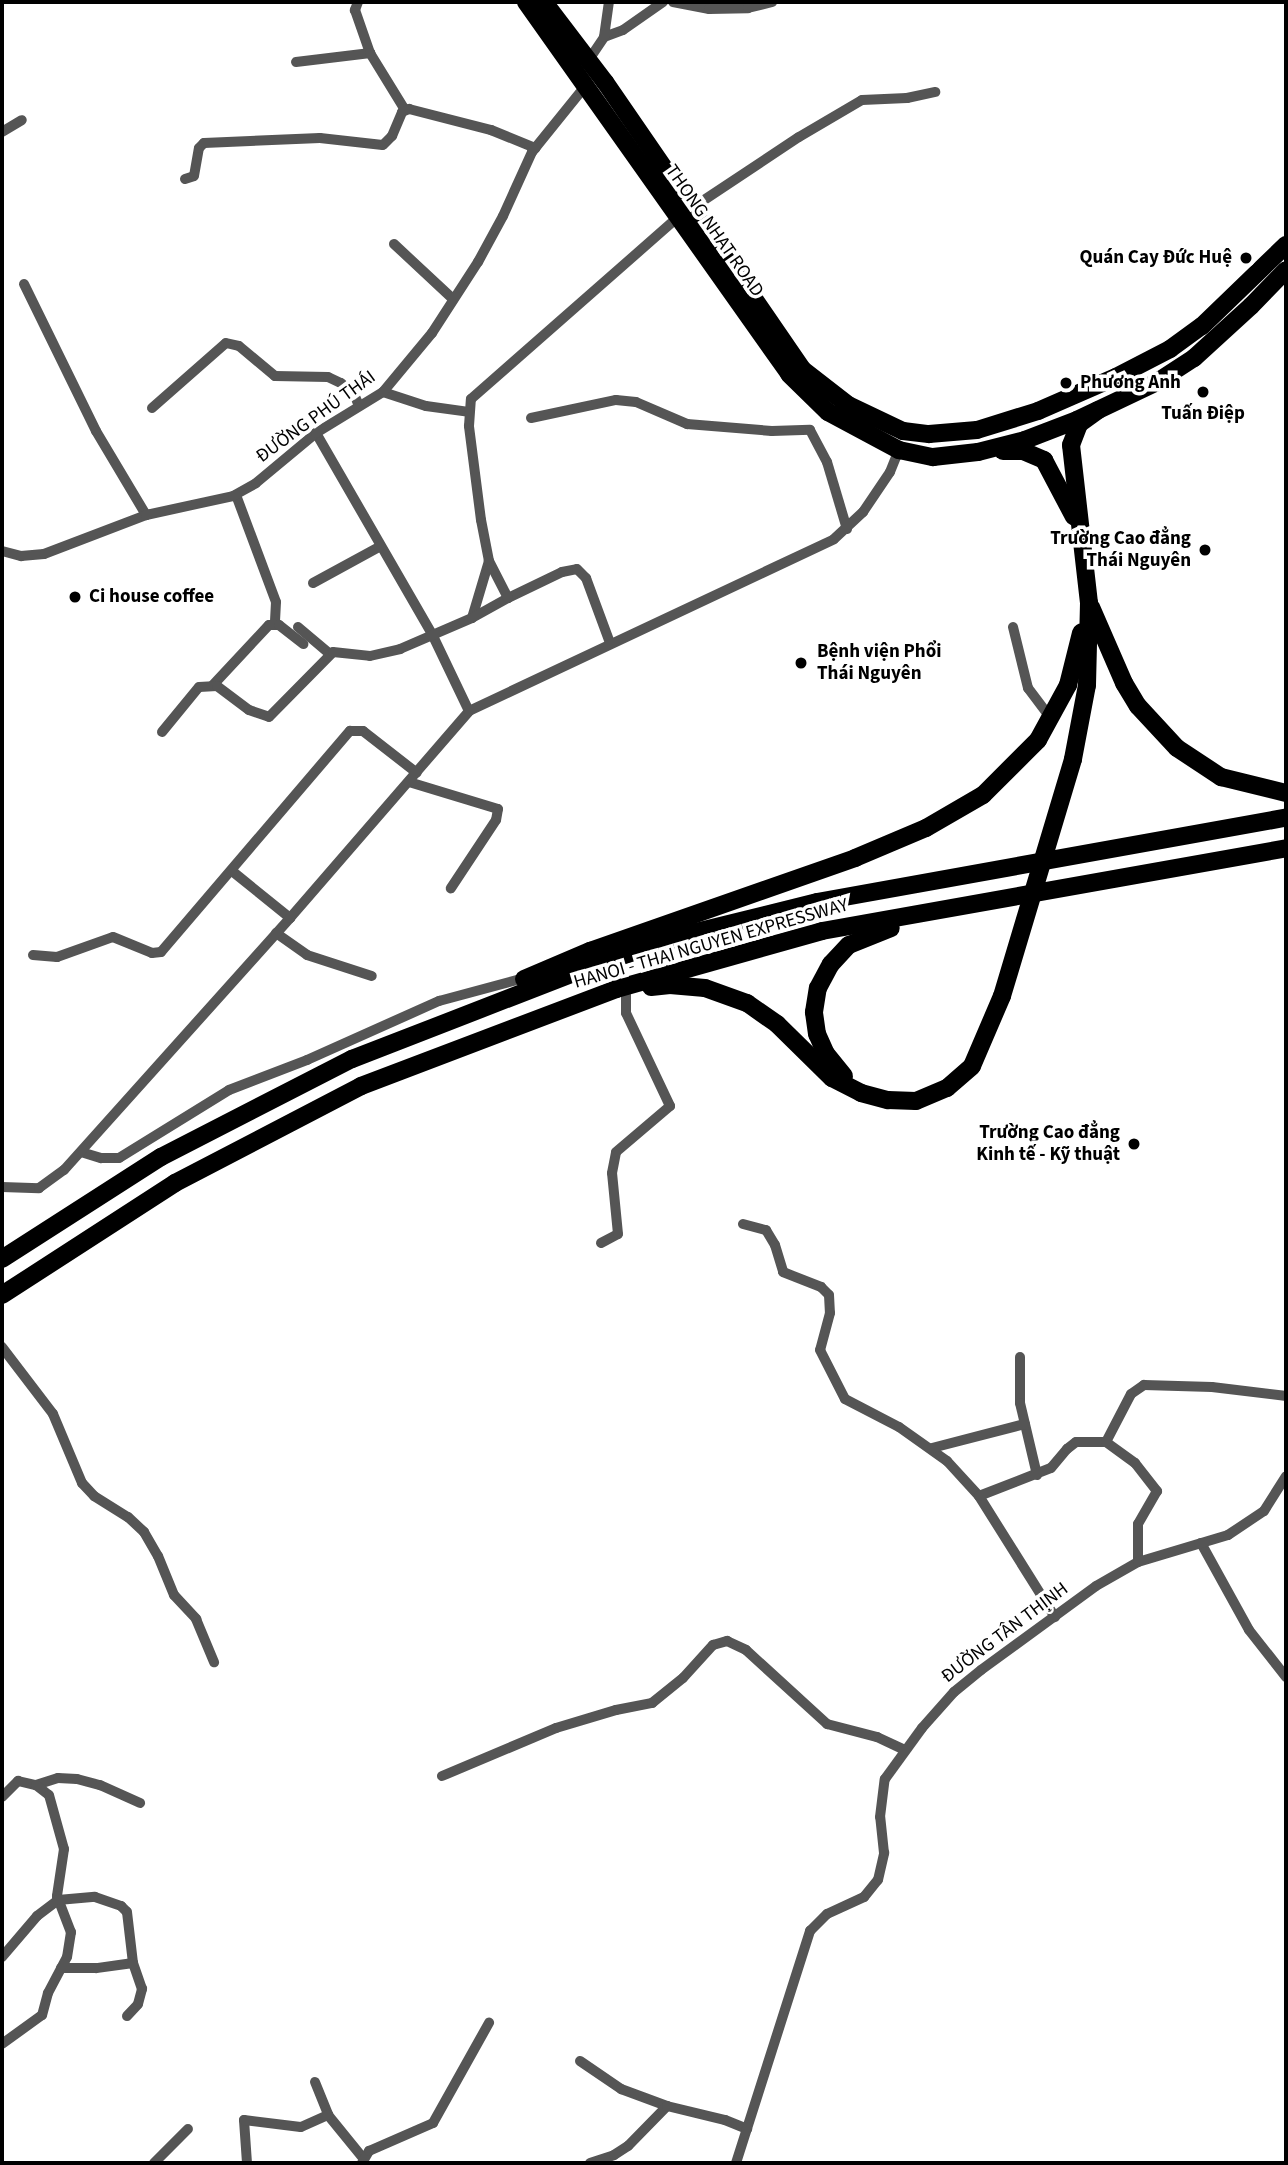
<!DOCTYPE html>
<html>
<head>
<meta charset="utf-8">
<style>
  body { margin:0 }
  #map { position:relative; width:1288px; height:2165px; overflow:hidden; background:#fff; font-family:"Source Sans 3",sans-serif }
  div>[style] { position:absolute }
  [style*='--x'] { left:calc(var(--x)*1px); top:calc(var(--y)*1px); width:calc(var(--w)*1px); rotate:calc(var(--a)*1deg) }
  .street>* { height:10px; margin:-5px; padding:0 5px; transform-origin:5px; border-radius:5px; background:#555 }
  .highway>* { height:18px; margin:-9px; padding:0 9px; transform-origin:9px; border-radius:9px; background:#000 }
  .dots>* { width:19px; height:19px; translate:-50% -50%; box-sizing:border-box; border:4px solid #fff; border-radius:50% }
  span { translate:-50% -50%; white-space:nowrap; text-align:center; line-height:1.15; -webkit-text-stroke:7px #fff; paint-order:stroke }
  .street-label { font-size:19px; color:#000 }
  .poi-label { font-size:19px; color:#000; font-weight:700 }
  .right { translate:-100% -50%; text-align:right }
  .left { translate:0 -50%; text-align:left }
  .frame { position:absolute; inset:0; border:4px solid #000; pointer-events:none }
</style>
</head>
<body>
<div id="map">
  <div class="street">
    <div style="--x:358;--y:2;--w:9;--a:111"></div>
    <div style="--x:355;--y:10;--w:46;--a:70.8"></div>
    <div style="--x:673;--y:2;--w:37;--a:11"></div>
    <div style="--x:709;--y:9;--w:39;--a:-1"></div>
    <div style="--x:748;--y:8;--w:25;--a:-14"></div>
    <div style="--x:604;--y:37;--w:20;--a:-20"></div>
    <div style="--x:623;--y:30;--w:49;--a:-35"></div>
    <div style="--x:588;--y:61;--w:29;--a:-56"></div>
    <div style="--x:604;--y:37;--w:35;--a:-82"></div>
    <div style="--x:296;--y:62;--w:75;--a:-6.9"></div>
    <div style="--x:370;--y:53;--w:67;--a:58.4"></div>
    <div style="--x:2;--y:132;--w:23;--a:-31"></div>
    <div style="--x:185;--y:179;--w:9;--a:-18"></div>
    <div style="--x:194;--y:176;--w:28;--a:-80"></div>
    <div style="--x:199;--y:148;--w:7;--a:-45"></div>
    <div style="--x:204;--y:143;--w:116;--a:-2.5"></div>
    <div style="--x:320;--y:138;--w:63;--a:6.3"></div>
    <div style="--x:383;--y:145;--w:13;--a:-45"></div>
    <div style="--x:392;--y:136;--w:26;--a:-67"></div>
    <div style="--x:402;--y:112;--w:8;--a:-23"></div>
    <div style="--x:409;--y:109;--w:85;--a:14.4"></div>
    <div style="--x:491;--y:130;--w:48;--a:22.2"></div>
    <div style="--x:692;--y:208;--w:128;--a:-33.6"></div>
    <div style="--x:799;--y:137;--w:73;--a:-30.4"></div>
    <div style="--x:862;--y:100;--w:45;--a:-2.5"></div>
    <div style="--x:907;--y:98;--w:29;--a:-12"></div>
    <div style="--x:394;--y:244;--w:81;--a:43"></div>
    <div style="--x:24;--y:284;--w:164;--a:63.9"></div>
    <div style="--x:96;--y:431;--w:98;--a:59.2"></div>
    <div style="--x:383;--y:392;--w:45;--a:18"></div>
    <div style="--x:426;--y:406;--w:43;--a:7.9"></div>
    <div style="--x:152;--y:408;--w:98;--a:-41.3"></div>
    <div style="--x:226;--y:343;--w:13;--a:13"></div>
    <div style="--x:239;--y:346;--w:47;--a:39.8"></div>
    <div style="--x:275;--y:376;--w:53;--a:1.1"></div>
    <div style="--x:328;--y:377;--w:14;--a:25"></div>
    <div style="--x:341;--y:383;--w:17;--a:40"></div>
    <div style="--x:354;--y:394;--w:13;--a:67"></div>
    <div style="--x:531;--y:418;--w:87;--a:-12"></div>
    <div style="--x:616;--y:400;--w:20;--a:6"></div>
    <div style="--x:636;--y:402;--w:56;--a:23.3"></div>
    <div style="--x:687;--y:424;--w:85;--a:4.7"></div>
    <div style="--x:772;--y:431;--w:38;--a:-2"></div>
    <div style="--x:810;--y:430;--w:36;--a:62"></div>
    <div style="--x:827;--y:462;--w:70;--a:73.4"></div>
    <div style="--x:316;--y:433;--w:234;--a:60"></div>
    <div style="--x:433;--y:636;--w:83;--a:64.4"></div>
    <div style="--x:236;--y:495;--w:114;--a:69.5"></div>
    <div style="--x:276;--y:602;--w:22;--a:93"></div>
    <div style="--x:2;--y:551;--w:20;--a:15"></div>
    <div style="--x:21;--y:556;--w:23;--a:-5"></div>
    <div style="--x:44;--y:554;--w:109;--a:-20.9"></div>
    <div style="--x:146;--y:515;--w:89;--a:-12.3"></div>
    <div style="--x:233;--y:496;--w:26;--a:-29"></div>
    <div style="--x:256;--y:483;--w:78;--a:-39.8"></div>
    <div style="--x:316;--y:433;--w:79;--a:-31.5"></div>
    <div style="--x:383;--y:392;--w:77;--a:-50.3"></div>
    <div style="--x:432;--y:333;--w:85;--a:-57.1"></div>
    <div style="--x:478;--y:262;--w:52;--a:-61.5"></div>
    <div style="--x:503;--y:216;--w:70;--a:-65.6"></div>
    <div style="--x:532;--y:152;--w:86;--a:-51.1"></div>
    <div style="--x:313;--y:583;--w:77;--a:-28.6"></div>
    <div style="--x:508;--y:598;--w:60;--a:-25.7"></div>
    <div style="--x:562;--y:572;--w:15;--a:-11"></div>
    <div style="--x:577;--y:569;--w:13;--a:45"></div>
    <div style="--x:586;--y:578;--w:69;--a:69.7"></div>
    <div style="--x:472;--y:618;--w:59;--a:-73.4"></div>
    <div style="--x:298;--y:627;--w:42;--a:40.2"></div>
    <div style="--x:1013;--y:627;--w:63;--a:76.2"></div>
    <div style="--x:1028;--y:688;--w:36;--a:53"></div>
    <div style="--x:213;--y:685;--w:82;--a:-47"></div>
    <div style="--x:269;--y:625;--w:10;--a:0"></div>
    <div style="--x:279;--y:625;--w:31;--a:38"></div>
    <div style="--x:162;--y:732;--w:58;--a:-50.6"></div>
    <div style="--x:199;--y:687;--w:18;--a:-3"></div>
    <div style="--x:217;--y:686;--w:40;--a:37"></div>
    <div style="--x:249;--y:710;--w:21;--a:19"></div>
    <div style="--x:269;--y:717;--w:91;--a:-45.4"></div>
    <div style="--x:333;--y:652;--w:37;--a:6"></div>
    <div style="--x:370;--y:656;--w:31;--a:-13"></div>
    <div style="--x:400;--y:649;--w:78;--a:-23.3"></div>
    <div style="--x:472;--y:618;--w:41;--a:-29.1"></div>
    <div style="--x:508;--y:598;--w:42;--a:-117.2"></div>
    <div style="--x:489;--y:561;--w:42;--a:-101"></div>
    <div style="--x:481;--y:520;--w:95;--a:-97.3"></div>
    <div style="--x:469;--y:426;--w:27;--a:-86"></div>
    <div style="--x:471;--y:399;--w:276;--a:-41.3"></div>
    <div style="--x:409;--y:782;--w:93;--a:16.9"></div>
    <div style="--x:498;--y:809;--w:11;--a:100"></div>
    <div style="--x:496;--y:820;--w:82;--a:123.5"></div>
    <div style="--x:232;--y:871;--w:75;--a:39"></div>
    <div style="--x:276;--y:933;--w:38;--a:35"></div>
    <div style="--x:307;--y:955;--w:68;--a:17.9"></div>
    <div style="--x:33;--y:955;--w:24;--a:5"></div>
    <div style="--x:57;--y:957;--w:59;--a:-19.7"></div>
    <div style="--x:113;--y:937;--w:42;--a:22.3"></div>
    <div style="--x:152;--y:953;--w:9;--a:-6"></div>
    <div style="--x:161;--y:952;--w:291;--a:-49.5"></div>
    <div style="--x:350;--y:731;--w:13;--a:0"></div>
    <div style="--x:363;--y:731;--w:68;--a:37.9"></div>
    <div style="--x:81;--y:1152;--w:21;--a:17"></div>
    <div style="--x:101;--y:1158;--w:18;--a:0"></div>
    <div style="--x:119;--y:1158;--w:129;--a:-31.7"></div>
    <div style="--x:229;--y:1090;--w:84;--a:-21"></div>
    <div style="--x:307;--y:1060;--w:145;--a:-24.1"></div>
    <div style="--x:439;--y:1001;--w:92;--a:-15.1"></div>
    <div style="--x:2;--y:1187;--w:37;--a:2"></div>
    <div style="--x:39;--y:1188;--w:31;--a:-36"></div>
    <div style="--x:64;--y:1170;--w:338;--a:-48.1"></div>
    <div style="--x:290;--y:918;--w:274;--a:-49.1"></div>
    <div style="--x:469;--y:711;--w:403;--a:-25.2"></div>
    <div style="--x:834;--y:539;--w:40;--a:-43"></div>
    <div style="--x:863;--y:512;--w:48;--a:-56"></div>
    <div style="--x:890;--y:472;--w:24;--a:-68"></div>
    <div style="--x:743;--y:1224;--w:24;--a:15"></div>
    <div style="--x:766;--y:1230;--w:17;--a:59"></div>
    <div style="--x:775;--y:1245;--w:28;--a:73"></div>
    <div style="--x:783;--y:1272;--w:41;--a:21.5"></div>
    <div style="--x:821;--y:1287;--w:11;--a:45"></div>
    <div style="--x:829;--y:1295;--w:18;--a:87"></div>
    <div style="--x:830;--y:1313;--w:38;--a:105"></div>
    <div style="--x:820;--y:1350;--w:55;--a:63"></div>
    <div style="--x:845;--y:1399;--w:61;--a:27.4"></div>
    <div style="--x:899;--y:1427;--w:59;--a:35.3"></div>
    <div style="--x:947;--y:1461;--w:47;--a:47.6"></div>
    <div style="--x:979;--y:1496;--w:143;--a:57.9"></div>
    <div style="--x:601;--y:1243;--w:19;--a:-28"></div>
    <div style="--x:618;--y:1234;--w:61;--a:-95.6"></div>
    <div style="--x:612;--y:1173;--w:21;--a:-79"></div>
    <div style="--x:616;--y:1152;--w:71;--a:-40.4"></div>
    <div style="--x:670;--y:1106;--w:103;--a:-115.3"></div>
    <div style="--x:626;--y:1013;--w:18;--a:-90"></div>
    <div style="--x:2;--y:1347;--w:84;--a:52.7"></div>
    <div style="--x:53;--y:1414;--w:75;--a:67.2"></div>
    <div style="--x:82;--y:1483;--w:18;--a:47"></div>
    <div style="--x:94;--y:1496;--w:40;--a:32"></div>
    <div style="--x:128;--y:1517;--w:22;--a:43"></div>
    <div style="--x:144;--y:1532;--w:28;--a:60"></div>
    <div style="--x:158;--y:1556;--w:42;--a:67.7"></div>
    <div style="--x:174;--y:1595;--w:33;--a:47"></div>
    <div style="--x:196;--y:1619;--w:47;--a:67.3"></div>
    <div style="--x:1020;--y:1357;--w:46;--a:90"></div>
    <div style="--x:1020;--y:1403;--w:74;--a:76.7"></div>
    <div style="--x:1106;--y:1442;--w:36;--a:36"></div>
    <div style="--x:1135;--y:1463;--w:36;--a:52"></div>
    <div style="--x:1157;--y:1491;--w:38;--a:120"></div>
    <div style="--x:1138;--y:1524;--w:38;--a:90"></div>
    <div style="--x:932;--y:1448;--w:96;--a:-14.5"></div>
    <div style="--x:979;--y:1496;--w:77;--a:-21.3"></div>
    <div style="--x:1051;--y:1468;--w:25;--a:-50"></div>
    <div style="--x:1067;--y:1449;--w:11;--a:-38"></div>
    <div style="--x:1076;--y:1442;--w:30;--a:0"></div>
    <div style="--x:1106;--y:1442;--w:54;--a:-62.5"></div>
    <div style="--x:1131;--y:1394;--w:16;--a:-35"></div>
    <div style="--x:1144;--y:1385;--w:68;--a:1.7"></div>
    <div style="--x:1212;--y:1387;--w:75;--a:6.9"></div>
    <div style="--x:1201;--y:1543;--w:99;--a:61.1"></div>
    <div style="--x:1249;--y:1630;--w:60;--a:51.8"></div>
    <div style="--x:442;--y:1776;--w:124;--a:-22.8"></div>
    <div style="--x:556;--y:1728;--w:63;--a:-16.7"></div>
    <div style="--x:616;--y:1710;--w:37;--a:-11"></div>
    <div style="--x:652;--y:1703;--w:40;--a:-39"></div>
    <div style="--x:683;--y:1678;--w:45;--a:-47.7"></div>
    <div style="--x:713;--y:1645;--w:15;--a:-16"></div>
    <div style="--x:727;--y:1641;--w:21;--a:25"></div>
    <div style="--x:746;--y:1650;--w:110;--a:42.4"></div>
    <div style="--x:827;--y:1724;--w:52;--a:14.6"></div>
    <div style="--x:877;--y:1737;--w:31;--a:25"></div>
    <div style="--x:36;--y:1785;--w:23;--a:-18"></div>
    <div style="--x:58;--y:1778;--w:19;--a:3"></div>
    <div style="--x:77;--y:1779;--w:24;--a:15"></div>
    <div style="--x:100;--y:1785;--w:44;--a:24.2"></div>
    <div style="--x:2;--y:1797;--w:23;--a:-45"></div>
    <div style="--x:18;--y:1781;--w:18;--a:13"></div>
    <div style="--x:36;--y:1785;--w:16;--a:38"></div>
    <div style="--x:49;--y:1795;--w:56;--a:74.5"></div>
    <div style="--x:64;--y:1849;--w:48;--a:98.5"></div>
    <div style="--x:57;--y:1896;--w:39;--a:69"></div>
    <div style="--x:71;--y:1932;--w:25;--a:99"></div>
    <div style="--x:67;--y:1957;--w:41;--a:117.8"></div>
    <div style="--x:48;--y:1993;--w:23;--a:105"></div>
    <div style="--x:42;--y:2015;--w:49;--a:144.1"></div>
    <div style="--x:2;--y:1957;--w:54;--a:-49.5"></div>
    <div style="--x:37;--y:1916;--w:26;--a:-37"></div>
    <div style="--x:58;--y:1900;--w:37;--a:-5"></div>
    <div style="--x:95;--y:1897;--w:28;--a:19"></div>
    <div style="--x:121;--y:1906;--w:8;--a:45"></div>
    <div style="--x:127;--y:1912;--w:51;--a:83.3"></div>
    <div style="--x:133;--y:1963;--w:37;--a:172"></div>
    <div style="--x:96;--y:1968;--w:35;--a:180"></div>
    <div style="--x:127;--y:2016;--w:16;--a:-47"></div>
    <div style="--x:138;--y:2004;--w:16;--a:-75"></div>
    <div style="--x:142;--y:1989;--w:28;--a:-109"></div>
    <div style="--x:580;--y:2061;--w:50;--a:34.3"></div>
    <div style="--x:621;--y:2089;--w:49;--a:20.3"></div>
    <div style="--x:315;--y:2082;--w:35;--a:68"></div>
    <div style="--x:328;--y:2115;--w:55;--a:50.9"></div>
    <div style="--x:154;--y:2163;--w:48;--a:-45"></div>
    <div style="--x:247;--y:2163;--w:43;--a:-94"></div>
    <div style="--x:244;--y:2120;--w:57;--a:7"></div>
    <div style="--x:301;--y:2127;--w:30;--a:-24"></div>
    <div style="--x:362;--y:2163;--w:14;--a:-60"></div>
    <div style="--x:369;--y:2151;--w:70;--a:-23.6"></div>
    <div style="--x:433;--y:2123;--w:115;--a:-60.8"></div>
    <div style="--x:590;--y:2163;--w:25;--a:-18"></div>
    <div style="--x:614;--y:2155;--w:17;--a:-33"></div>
    <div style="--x:628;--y:2146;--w:56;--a:-45.7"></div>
    <div style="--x:667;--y:2106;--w:60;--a:13.6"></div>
    <div style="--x:725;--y:2120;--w:24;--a:22"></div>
    <div style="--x:736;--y:2163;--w:244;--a:-72.3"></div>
    <div style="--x:810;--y:1931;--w:24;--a:-45"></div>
    <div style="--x:827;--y:1914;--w:41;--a:-24.7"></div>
    <div style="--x:864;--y:1897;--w:22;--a:-51"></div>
    <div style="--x:878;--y:1880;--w:28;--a:-77"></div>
    <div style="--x:884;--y:1853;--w:36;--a:-96"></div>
    <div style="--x:880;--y:1817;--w:38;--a:-83"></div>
    <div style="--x:885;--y:1779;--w:63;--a:-54"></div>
    <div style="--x:922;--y:1728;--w:48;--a:-48.4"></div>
    <div style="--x:954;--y:1692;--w:35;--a:-39"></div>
    <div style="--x:981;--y:1670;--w:142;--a:-36.1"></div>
    <div style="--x:1096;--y:1586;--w:48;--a:-29.7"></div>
    <div style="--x:1138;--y:1562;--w:94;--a:-16.7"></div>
    <div style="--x:1228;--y:1535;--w:43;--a:-33.7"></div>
    <div style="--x:1264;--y:1511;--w:41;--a:-57.8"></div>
  </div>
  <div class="highway">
    <div style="--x:526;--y:2;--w:456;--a:54.7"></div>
    <div style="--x:789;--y:374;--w:54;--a:44.3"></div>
    <div style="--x:828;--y:412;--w:81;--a:28.2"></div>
    <div style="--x:899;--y:450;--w:35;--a:12"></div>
    <div style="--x:933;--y:457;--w:45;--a:-6.3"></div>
    <div style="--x:978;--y:452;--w:49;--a:-14.3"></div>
    <div style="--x:1025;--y:440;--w:56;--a:-21"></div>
    <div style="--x:1077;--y:420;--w:89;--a:-25.4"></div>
    <div style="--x:1157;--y:382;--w:44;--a:-33"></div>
    <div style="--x:1194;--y:358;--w:77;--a:-42.4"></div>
    <div style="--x:1251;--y:306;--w:50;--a:-45.8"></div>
    <div style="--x:544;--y:2;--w:101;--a:52.7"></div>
    <div style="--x:605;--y:82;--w:348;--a:55.5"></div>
    <div style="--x:802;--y:369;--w:58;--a:38"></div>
    <div style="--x:848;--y:405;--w:61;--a:25.3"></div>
    <div style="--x:903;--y:431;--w:26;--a:7"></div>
    <div style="--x:929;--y:434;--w:48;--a:-4.8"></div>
    <div style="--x:977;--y:430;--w:64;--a:-17.3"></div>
    <div style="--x:1038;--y:411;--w:85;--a:-23.6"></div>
    <div style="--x:1116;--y:377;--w:61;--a:-27.4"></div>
    <div style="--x:1170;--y:349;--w:39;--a:-36"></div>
    <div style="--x:1202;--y:326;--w:117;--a:-44"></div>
    <div style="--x:1003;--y:451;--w:20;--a:0"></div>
    <div style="--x:1023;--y:451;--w:23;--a:23"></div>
    <div style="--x:1044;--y:460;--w:64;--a:62.2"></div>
    <div style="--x:1091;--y:607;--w:83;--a:66.5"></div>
    <div style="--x:1124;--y:683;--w:27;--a:59"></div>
    <div style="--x:1138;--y:706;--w:57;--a:47.1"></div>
    <div style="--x:1177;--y:748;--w:53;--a:33.4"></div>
    <div style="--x:1221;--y:777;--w:67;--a:13.8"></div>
    <div style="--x:524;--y:979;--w:72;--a:-23"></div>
    <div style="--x:590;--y:951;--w:281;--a:-19.3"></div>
    <div style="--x:855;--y:858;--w:77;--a:-22.9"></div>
    <div style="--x:926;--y:828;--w:66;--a:-30.1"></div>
    <div style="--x:983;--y:795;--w:78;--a:-45"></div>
    <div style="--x:1038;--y:740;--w:63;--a:-61.4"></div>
    <div style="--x:1068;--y:685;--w:54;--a:-76"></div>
    <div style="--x:651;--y:987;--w:19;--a:-6"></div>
    <div style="--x:670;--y:985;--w:35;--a:5"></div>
    <div style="--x:705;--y:988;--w:45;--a:19.7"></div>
    <div style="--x:747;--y:1003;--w:37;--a:35"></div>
    <div style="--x:777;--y:1024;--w:77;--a:44.5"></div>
    <div style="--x:832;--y:1078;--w:33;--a:27"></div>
    <div style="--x:861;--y:1093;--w:28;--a:15"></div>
    <div style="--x:888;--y:1100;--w:28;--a:2"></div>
    <div style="--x:916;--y:1101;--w:34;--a:-23"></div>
    <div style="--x:947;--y:1088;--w:33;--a:-41"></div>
    <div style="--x:972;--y:1066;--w:76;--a:-66.8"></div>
    <div style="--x:1002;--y:996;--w:247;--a:-73.3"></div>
    <div style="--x:1073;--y:759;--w:75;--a:-79.3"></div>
    <div style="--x:1087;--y:685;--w:82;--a:-88.6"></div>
    <div style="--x:1089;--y:603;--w:159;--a:-96.5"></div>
    <div style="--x:1071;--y:445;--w:22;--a:-69"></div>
    <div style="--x:1079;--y:424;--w:24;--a:-36"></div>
    <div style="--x:844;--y:1076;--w:28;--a:-129"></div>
    <div style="--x:826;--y:1054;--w:22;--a:-114"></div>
    <div style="--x:817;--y:1034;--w:22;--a:-98"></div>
    <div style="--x:814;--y:1012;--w:24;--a:-81"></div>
    <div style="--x:818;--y:988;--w:27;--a:-62"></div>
    <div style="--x:831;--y:964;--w:26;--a:-47"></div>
    <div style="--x:849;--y:945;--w:45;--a:-22"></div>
    <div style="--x:2;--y:1259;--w:189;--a:-32.7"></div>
    <div style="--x:161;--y:1157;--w:215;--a:-27.2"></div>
    <div style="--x:352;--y:1059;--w:266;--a:-21.2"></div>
    <div style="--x:600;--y:963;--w:101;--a:-17.9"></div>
    <div style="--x:696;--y:932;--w:125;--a:-13.9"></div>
    <div style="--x:817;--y:902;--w:476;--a:-10.2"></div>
    <div style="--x:2;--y:1295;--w:206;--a:-32.9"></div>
    <div style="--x:175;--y:1183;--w:210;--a:-27.5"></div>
    <div style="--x:361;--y:1086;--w:273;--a:-20.8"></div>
    <div style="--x:616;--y:989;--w:214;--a:-15.7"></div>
    <div style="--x:822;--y:931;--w:471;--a:-10.1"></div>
  </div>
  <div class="dots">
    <div style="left:1246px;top:258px;background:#000"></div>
    <div style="left:1066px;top:383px;background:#000"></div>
    <div style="left:1203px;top:392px;background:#000"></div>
    <div style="left:1205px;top:550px;background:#000"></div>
    <div style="left:75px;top:597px;background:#000"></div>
    <div style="left:801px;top:663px;background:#000"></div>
    <div style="left:1134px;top:1144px;background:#000"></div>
  </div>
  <div class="street-label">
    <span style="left:714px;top:231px;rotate:55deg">THONG NHAT ROAD</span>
    <span style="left:316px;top:417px;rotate:-36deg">ĐƯỜNG PHÚ THÁI</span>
    <span style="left:711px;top:944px;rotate:-16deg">HANOI - THAI NGUYEN EXPRESSWAY</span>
    <span style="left:1005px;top:1633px;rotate:-37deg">ĐƯỜNG TÂN THỊNH</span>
  </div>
  <div class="poi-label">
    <span class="right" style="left:1232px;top:258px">Quán Cay Đức Huệ</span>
    <span class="left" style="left:1080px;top:383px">Phương Anh</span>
    <span style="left:1203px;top:414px">Tuấn Điệp</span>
    <span class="right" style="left:1191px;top:550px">Trường Cao đẳng<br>Thái Nguyên</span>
    <span class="left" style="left:89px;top:597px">Ci house coffee</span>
    <span class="left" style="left:817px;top:663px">Bệnh viện Phổi<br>Thái Nguyên</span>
    <span class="right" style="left:1120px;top:1144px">Trường Cao đẳng<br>Kinh tế - Kỹ thuật</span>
  </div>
  <div class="frame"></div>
</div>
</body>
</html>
